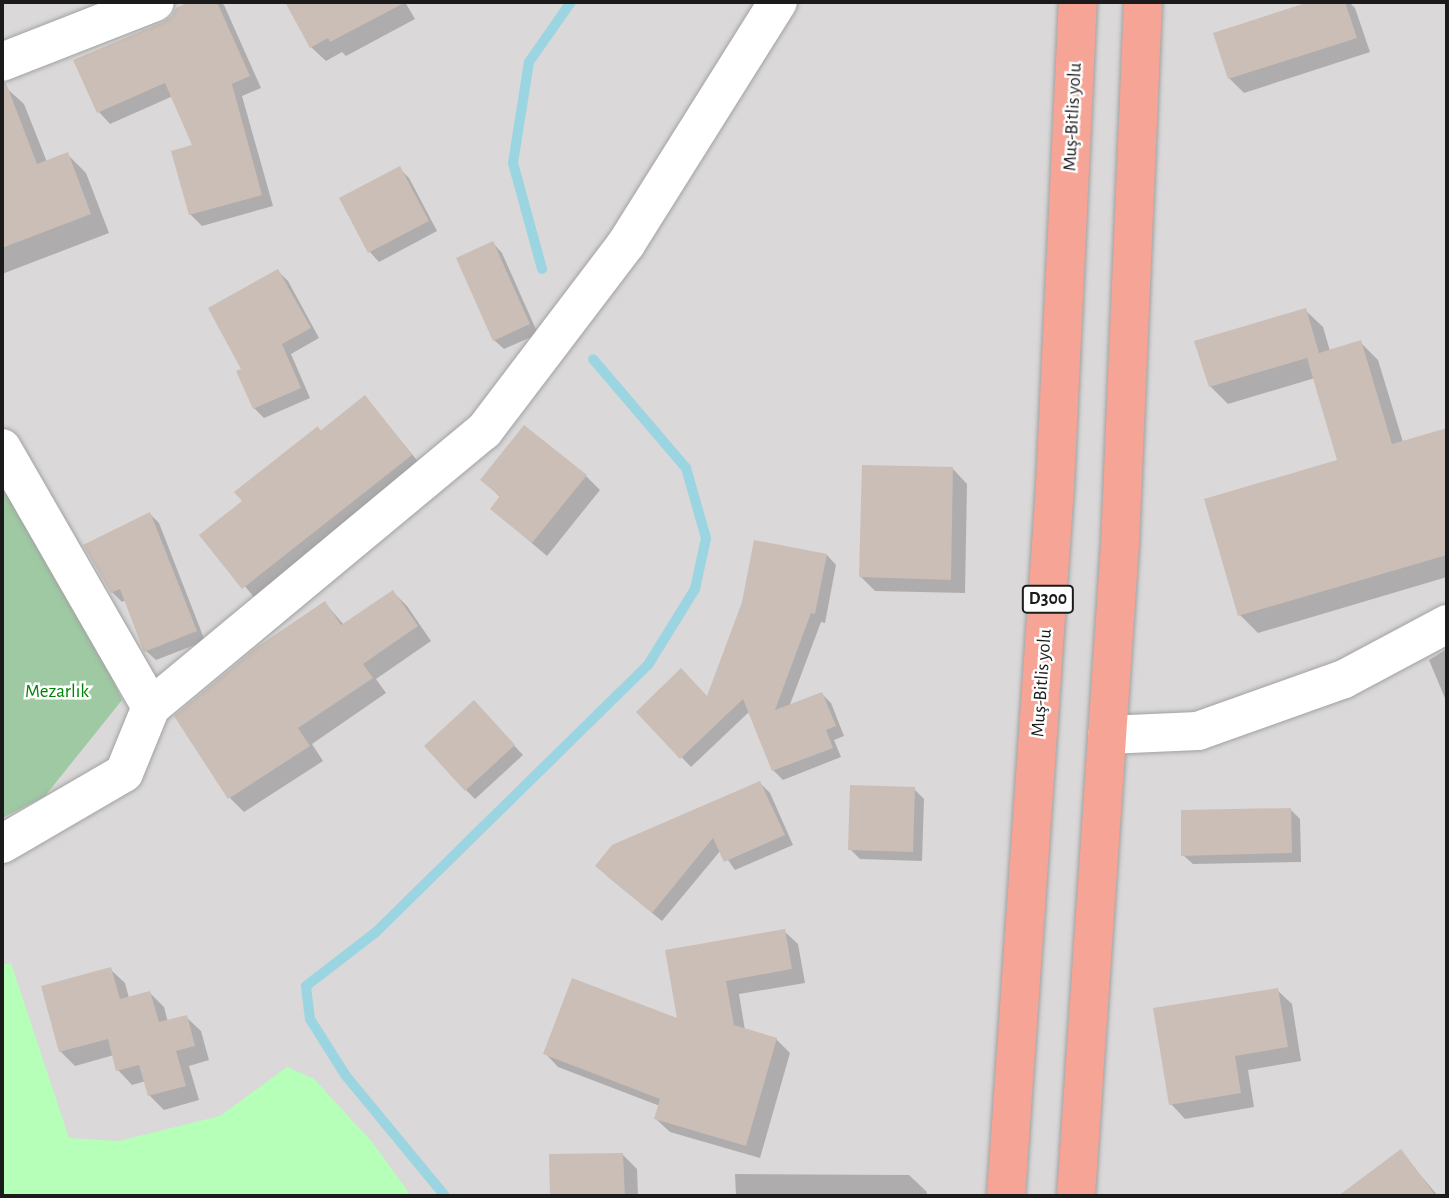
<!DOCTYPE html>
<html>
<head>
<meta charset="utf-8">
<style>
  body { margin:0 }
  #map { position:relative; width:1449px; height:1198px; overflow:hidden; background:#eee9e0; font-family:"Alegreya Sans",sans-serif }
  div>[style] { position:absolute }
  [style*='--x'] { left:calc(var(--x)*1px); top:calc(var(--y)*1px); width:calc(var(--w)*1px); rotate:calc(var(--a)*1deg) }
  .residential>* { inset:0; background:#dad8d8 }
  .cemetery>* { inset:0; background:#9ec9a3 }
  .park>* { inset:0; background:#b6ffb8 }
  .shadow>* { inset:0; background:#0003 }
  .stream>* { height:10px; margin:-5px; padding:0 5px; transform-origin:5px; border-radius:5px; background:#9bd5e1 }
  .building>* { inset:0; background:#cabeb6 }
  .roads { filter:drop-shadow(0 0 2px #a2a2a2) drop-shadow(0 0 2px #a2a2a2) }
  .minor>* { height:38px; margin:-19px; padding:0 19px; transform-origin:19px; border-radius:19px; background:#fff }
  .tertiary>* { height:38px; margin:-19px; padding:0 19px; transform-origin:19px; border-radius:19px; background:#fff }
  .trunk>* { height:38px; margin:-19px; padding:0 19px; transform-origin:19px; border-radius:19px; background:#f6a496 }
  span { translate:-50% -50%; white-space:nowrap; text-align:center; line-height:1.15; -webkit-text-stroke:5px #fff; paint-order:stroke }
  .shield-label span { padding:2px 5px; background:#fff; border:2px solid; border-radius:5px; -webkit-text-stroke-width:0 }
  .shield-label { font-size:18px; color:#1b1b1b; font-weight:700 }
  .street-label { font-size:19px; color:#1b1b1b }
  .park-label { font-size:19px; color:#018205 }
  .frame { position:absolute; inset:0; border:4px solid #1b1b1b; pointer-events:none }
</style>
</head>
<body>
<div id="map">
  <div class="residential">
    <div style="clip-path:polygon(2px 2px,1447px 2px,1447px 1196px,2px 1196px)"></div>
  </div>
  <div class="cemetery">
    <div style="clip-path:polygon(2px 486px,76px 592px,122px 700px,45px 796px,2px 818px)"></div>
  </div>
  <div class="park">
    <div style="clip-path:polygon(11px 963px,69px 1138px,119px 1141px,220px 1116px,287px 1067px,314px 1079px,373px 1143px,411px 1196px,2px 1196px,2px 965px)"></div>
  </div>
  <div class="shadow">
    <div style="clip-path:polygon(193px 2px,220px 2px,224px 5px,261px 88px,242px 96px,273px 206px,202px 226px,190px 214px,195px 146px,173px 96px,110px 124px,99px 112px,76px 61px,164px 24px,173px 17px,177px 9px)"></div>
    <div style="clip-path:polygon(287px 2px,405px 2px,415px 19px,346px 56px,342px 52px,326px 61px,311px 47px)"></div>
    <div style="clip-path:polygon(1315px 2px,1349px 2px,1355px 8px,1370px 52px,1244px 93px,1229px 78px,1215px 34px)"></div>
    <div style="clip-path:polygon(2px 84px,24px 104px,47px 162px,67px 154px,86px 173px,109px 233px,2px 274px)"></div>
    <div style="clip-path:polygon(399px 168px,409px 178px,437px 231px,379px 262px,370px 252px)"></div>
    <div style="clip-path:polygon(493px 243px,502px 253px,538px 334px,504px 349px,494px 340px)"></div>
    <div style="clip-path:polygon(278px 271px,288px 281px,319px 338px,291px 354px,310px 398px,264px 418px,254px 408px,244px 370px)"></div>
    <div style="clip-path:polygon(1305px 310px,1323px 327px,1330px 351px,1360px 342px,1378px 360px,1403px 442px,1447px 429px,1447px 577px,1258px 633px,1240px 615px,1340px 461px,1315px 378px,1228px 404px,1210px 386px)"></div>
    <div style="clip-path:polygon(365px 397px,425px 470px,258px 602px,202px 535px,244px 501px,318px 428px,322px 432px)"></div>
    <div style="clip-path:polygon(953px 469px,967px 484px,965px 593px,875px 591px,861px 577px)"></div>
    <div style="clip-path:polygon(586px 476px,600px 490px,547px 556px,492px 509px,501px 498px,483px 480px)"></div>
    <div style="clip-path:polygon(150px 514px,159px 523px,205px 641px,156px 660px,146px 651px,126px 600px,122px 602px,112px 592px)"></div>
    <div style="clip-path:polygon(827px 555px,836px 565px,825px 623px,821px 622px,789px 707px,822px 694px,831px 703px,844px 736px,834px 740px,841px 757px,783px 780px,773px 770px,750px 711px,691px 767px,638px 712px,708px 699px)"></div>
    <div style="clip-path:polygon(393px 592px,407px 606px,431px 641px,376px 679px,386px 693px,312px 744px,323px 761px,244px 812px,230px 798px,325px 603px,344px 625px)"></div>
    <div style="clip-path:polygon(1447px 649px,1447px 703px,1429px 660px)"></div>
    <div style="clip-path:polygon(483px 712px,523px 755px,475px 799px,466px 790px)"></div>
    <div style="clip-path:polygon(760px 783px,770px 793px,793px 845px,735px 870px,721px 850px,662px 921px,607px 876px)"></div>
    <div style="clip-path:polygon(914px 789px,924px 799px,922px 861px,860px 859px,850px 849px)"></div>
    <div style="clip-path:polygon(1290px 809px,1300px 819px,1301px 862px,1193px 864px,1183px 855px)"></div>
    <div style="clip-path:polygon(784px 931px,798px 944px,805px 983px,739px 994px,745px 1030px,776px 1039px,790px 1053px,760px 1158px,670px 1132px,656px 1119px,660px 1106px,558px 1067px,545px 1053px,679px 1021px)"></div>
    <div style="clip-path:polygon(110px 969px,125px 983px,129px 998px,150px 993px,164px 1007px,168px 1022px,186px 1017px,201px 1031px,209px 1060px,189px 1066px,199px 1100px,164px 1110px,150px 1096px,146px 1081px,132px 1085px,118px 1070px,114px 1055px,75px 1066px,60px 1051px)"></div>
    <div style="clip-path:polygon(1277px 990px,1292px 1004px,1301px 1061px,1248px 1070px,1254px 1107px,1185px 1119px,1171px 1104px)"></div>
    <div style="clip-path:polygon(1401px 1152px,1438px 1196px,1341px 1196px)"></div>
    <div style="clip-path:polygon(623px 1155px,637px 1169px,638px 1196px,551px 1196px,550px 1156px)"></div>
    <div style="clip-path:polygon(735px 1174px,909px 1175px,927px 1192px,926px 1196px,736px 1196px)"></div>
  </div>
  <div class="stream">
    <div style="--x:542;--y:269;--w:110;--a:-105.3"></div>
    <div style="--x:513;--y:163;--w:102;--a:-81"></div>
    <div style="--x:529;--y:62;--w:73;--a:-55"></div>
    <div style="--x:445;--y:1196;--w:156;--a:-129.5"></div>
    <div style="--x:346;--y:1076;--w:67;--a:-122.3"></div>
    <div style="--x:310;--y:1019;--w:33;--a:-97"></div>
    <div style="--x:306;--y:986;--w:88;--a:-37.6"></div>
    <div style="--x:376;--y:932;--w:381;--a:-44.5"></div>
    <div style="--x:648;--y:665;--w:89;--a:-58.3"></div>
    <div style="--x:695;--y:589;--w:52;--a:-77.8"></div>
    <div style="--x:706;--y:538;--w:73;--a:-105.9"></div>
    <div style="--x:686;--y:468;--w:143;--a:-130.5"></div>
  </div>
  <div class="building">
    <div style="clip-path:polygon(189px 2px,217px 2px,250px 76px,232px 84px,262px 195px,189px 215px,171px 151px,192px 145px,165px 83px,97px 113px,73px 60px,163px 22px,172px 16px,176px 8px)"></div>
    <div style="clip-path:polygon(285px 2px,406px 2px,330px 42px,328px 38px,310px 48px)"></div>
    <div style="clip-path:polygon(1309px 2px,1345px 2px,1357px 38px,1228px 79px,1213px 33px)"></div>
    <div style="clip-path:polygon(2px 83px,6px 83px,37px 164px,68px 152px,91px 214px,2px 248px)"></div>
    <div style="clip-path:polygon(400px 166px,429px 221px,368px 253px,339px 198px)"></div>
    <div style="clip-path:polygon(493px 241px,530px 324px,493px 341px,456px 258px)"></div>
    <div style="clip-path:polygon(278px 269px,311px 328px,282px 344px,301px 388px,253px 409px,236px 371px,241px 369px,208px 308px)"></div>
    <div style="clip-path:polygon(1306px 308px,1319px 353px,1361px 340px,1392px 444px,1447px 428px,1447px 555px,1238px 616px,1204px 499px,1337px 460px,1307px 358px,1209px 387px,1194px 341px)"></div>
    <div style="clip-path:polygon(365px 395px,412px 455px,242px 589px,199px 535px,242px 501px,234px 492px,318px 426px,320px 431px)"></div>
    <div style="clip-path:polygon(524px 425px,587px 475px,532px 543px,490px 509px,500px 496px,480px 480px)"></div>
    <div style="clip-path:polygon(862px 465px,953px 467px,951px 580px,859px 577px)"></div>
    <div style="clip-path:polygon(150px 512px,197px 631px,144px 652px,120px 589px,111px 593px,83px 545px)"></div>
    <div style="clip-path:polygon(754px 540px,827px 554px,815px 614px,811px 613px,775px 710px,822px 692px,836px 726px,826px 730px,833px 748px,772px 771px,743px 699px,680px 759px,636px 712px,681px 668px,707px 696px,742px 602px)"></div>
    <div style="clip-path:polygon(393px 590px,418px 626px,363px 664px,373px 678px,298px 728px,310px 746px,228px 799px,174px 716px,257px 647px,325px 601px,341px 625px)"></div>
    <div style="clip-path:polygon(474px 700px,515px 745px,465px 791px,424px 746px)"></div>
    <div style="clip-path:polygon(760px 781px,785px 835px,724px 862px,713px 838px,652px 913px,595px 866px,612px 845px)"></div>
    <div style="clip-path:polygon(850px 785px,915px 787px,913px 852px,848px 850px)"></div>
    <div style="clip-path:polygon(1291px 808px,1292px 853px,1181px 856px,1181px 810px)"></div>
    <div style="clip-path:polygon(785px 929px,792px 969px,726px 981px,734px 1025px,777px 1038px,746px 1146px,654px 1119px,660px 1099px,543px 1054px,572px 978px,677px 1018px,665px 950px)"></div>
    <div style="clip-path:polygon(111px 967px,120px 999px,150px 991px,159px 1022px,187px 1015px,195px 1046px,176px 1051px,186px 1086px,148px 1096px,139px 1065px,116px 1071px,108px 1039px,59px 1052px,41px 986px)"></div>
    <div style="clip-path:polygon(1278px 988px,1288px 1047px,1235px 1056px,1241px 1093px,1169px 1105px,1153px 1008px)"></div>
    <div style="clip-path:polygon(1401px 1149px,1436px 1196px,1338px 1196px)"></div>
    <div style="clip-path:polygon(623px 1153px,625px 1196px,550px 1196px,549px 1154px)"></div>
  </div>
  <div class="roads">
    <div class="minor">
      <div style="--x:2;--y:62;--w:164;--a:-21.4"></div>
      <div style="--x:1107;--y:735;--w:91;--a:-2.5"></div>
      <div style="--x:1198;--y:731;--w:155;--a:-19.6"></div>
      <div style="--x:1344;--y:679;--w:117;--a:-28.1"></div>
    </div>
    <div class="tertiary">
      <div style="--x:2;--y:448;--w:299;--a:60.1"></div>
      <div style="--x:2;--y:844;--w:141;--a:-30.2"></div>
      <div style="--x:124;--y:773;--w:71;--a:-67.8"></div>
      <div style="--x:151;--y:707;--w:433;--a:-39.7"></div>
      <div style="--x:484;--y:431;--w:235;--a:-52.8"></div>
      <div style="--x:626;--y:244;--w:286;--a:-57.9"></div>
    </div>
    <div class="trunk">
      <div style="--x:1006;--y:1196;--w:712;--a:-86.05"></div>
      <div style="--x:1055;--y:486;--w:485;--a:-87.3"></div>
      <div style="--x:1076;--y:1196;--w:653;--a:-86.14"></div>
      <div style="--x:1120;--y:544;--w:542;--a:-87.57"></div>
    </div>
  </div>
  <div class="shield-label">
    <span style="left:1048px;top:599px">D300</span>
  </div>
  <div class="street-label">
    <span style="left:1073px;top:117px;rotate:-87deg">Muş-Bitlis yolu</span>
    <span style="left:1042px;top:683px;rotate:-86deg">Muş-Bitlis yolu</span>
  </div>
  <div class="park-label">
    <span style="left:57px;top:692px">Mezarlık</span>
  </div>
  <div class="frame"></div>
</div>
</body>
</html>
